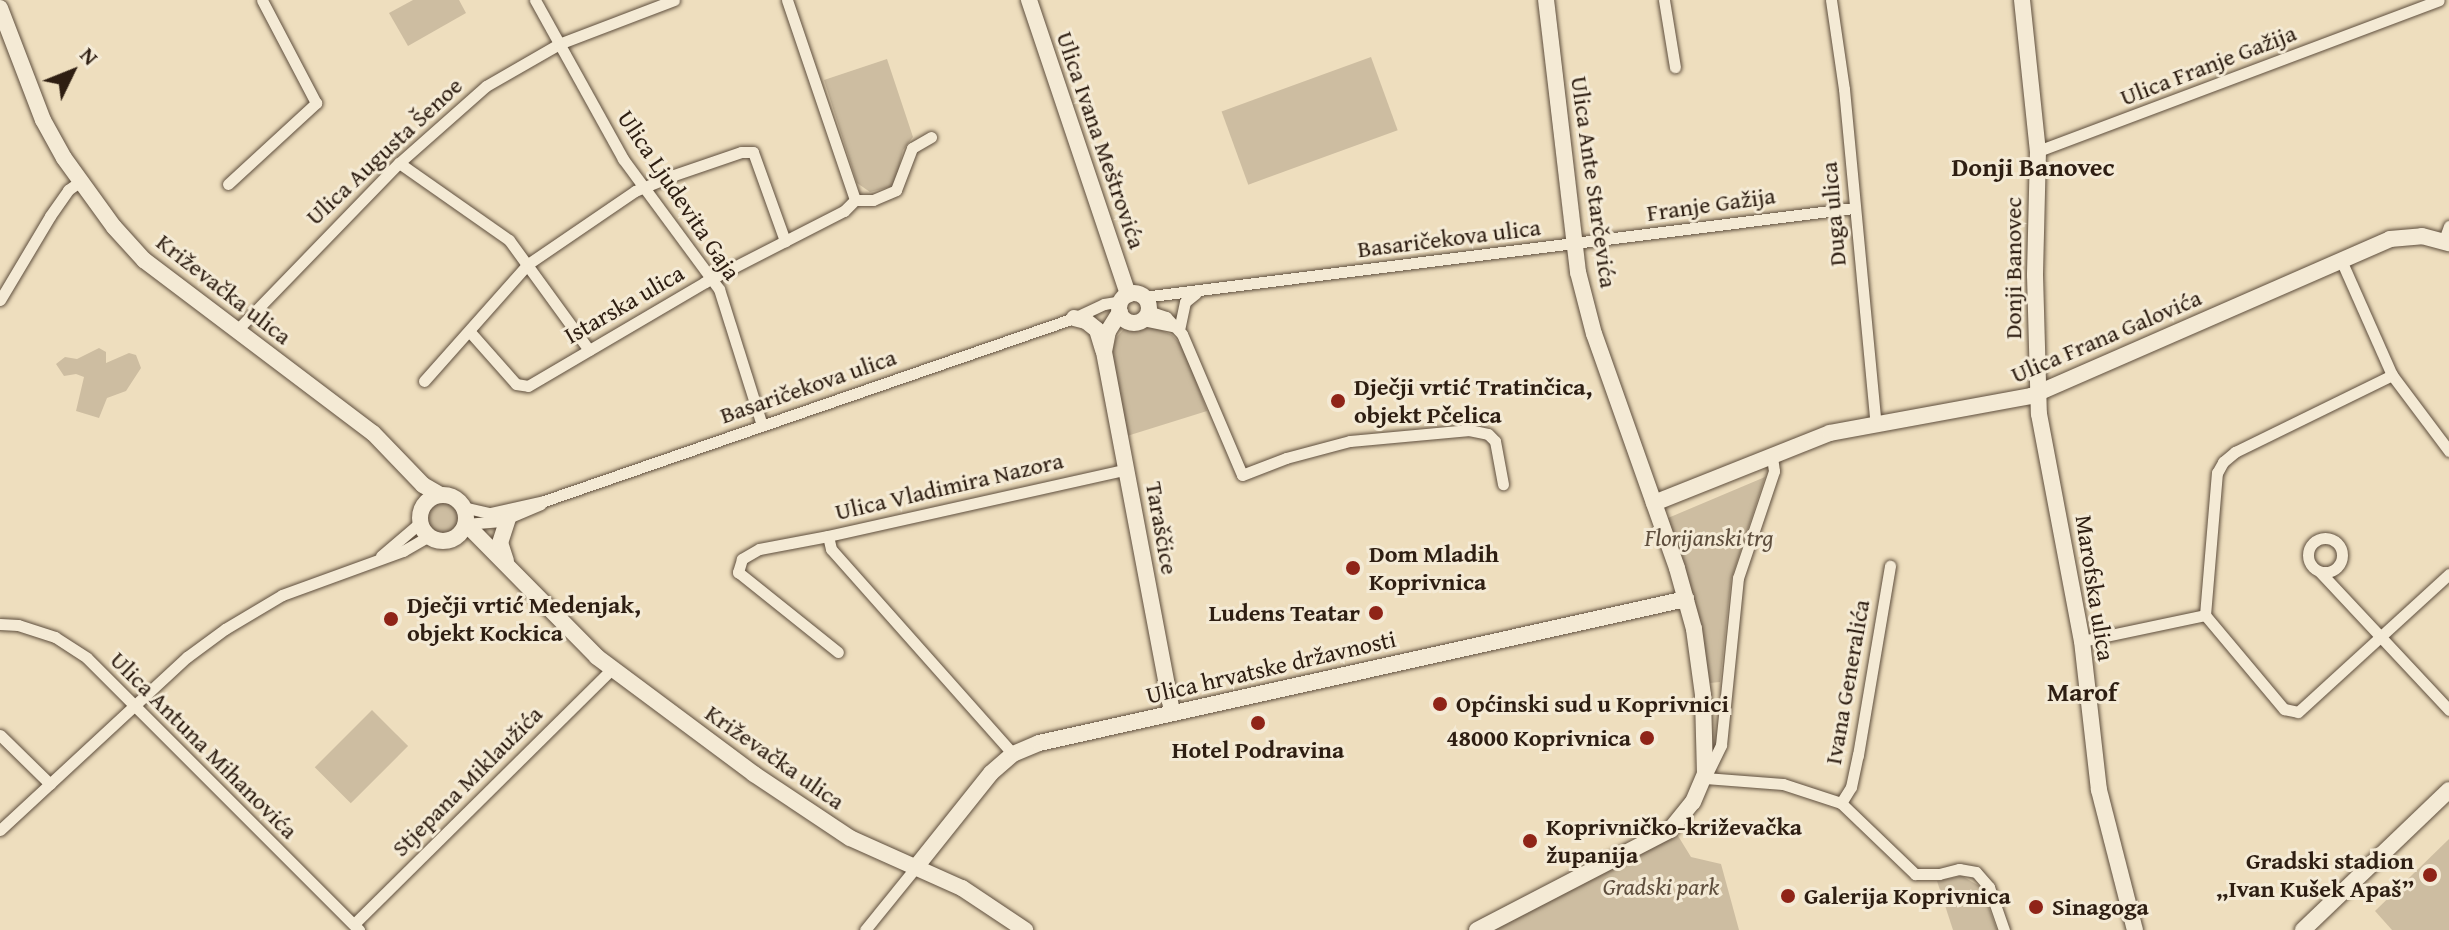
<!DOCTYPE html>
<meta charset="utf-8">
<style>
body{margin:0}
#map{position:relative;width:2449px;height:930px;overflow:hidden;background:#eedebe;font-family:"Gentium Book Plus",serif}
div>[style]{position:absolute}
.green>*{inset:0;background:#cdbda1;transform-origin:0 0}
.round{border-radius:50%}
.roads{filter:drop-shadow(0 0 2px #5e4e3d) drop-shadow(0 0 2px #5e4e3d)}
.street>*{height:11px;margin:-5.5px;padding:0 5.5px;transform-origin:5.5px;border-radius:5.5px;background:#f4ead5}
.street>.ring{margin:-5.5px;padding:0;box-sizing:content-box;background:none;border:11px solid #f4ead5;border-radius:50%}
.secondary>*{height:16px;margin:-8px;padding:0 8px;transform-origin:8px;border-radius:8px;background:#f4ead5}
.secondary>.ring{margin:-8px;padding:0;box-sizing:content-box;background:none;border:16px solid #f4ead5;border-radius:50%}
.dots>*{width:22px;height:22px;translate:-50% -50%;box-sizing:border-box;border:4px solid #f4ead5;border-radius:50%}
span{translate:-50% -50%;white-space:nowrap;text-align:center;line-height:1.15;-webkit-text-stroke:6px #f4ead5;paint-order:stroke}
.street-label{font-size:24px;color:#2e1e12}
.poi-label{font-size:24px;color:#2e1e12;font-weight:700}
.left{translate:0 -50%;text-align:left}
.right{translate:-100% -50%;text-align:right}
.park-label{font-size:24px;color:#5e4e3d;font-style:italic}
.neighbourhood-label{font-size:26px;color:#2e1e12;font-weight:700}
.north{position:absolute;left:32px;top:32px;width:80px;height:80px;-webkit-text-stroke:6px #f4ead5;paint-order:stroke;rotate:47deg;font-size:22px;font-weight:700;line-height:32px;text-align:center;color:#2e1e12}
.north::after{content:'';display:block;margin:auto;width:28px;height:36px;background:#2e1e12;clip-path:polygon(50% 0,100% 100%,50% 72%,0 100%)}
</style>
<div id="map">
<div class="green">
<div style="clip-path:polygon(413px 0,459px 0,466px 13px,408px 46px,389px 13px)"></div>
<div style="left:1371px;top:57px;width:78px;height:159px;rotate:70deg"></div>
<div style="clip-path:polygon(887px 59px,913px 137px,903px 150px,896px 180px,890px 187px,870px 192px,857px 183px,824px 80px)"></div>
<div style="clip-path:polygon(1147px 324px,1172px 335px,1184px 348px,1207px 411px,1127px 436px,1111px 355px,1116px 338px,1125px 328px,1132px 330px)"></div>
<div style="clip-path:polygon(99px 348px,106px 352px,106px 363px,129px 353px,136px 355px,141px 368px,126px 391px,107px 398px,99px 418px,76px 411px,84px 377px,76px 374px,64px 376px,56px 364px,65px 357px,77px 359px)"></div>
<div style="clip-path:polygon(1765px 477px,1731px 580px,1720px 682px,1710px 683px,1700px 626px,1668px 518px)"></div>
<div class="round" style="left:427px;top:501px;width:32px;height:32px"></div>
<div style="left:372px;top:710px;width:51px;height:81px;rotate:45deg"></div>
<div style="clip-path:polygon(1675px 831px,1691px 857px,1721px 864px,1739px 930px,1493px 930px)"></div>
<div style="clip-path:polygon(2449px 839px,2449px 930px,2392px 930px,2375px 911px)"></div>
<div style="clip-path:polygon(1962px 876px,1981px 887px,1997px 930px,1953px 930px,1937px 881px)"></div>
</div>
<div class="roads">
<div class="street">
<div style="left:535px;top:0;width:182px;rotate:61deg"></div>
<div style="left:623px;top:159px;width:162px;rotate:53.6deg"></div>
<div style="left:719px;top:289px;width:143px;rotate:72.5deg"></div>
<div style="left:787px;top:0;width:211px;rotate:71.2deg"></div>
<div style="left:855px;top:200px;width:18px"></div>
<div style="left:873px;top:200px;width:25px;rotate:-23deg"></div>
<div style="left:896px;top:190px;width:45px;rotate:-69.1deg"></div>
<div style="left:912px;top:148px;width:22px;rotate:-30deg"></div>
<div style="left:1664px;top:0;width:68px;rotate:80.7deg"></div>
<div style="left:1831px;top:0;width:90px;rotate:81.7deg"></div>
<div style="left:1844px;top:89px;width:338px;rotate:84.6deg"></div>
<div style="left:2038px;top:151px;width:428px;rotate:-20.6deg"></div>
<div style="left:399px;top:163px;width:134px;rotate:35deg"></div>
<div style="left:509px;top:240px;width:136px;rotate:54deg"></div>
<div style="left:228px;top:184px;width:120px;rotate:-42.6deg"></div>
<div style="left:316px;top:103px;width:116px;rotate:-117.7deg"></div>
<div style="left:2444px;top:240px;width:15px;rotate:-70deg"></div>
<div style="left:2341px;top:260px;width:126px;rotate:66.1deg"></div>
<div style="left:2392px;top:375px;width:95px;rotate:53.1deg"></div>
<div style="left:1143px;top:297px;width:716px;rotate:-7.14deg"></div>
<div style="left:0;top:300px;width:98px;rotate:-59.2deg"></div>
<div style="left:50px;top:216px;width:32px;rotate:-55deg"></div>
<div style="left:68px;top:190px;width:12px;rotate:-35deg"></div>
<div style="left:1148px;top:311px;width:19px;rotate:18deg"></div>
<div style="left:1166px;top:317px;width:23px;rotate:47deg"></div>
<div style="left:1182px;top:334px;width:153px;rotate:66.9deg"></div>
<div style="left:1242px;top:475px;width:47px;rotate:-21.1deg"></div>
<div style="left:1286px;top:458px;width:66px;rotate:-14.9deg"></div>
<div style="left:1350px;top:441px;width:120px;rotate:-5.3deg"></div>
<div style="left:1469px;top:430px;width:19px;rotate:12deg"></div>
<div style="left:1488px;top:434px;width:10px;rotate:45deg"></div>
<div style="left:1495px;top:441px;width:44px;rotate:79.5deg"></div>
<div style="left:1143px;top:320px;width:30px;rotate:12deg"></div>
<div style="left:237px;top:330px;width:233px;rotate:-45.9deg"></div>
<div style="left:399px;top:163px;width:116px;rotate:-41.5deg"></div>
<div style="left:486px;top:86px;width:84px;rotate:-29.9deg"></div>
<div style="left:559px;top:44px;width:123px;rotate:-20.9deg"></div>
<div style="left:1179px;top:330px;width:29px;rotate:-78deg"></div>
<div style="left:1185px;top:302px;width:14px;rotate:-39deg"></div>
<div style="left:470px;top:332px;width:69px;rotate:48.5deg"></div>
<div style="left:516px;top:384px;width:12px;rotate:9deg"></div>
<div style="left:528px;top:386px;width:205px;rotate:-30.4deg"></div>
<div style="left:705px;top:282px;width:156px;rotate:-27.1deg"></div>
<div style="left:844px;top:211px;width:16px;rotate:-45deg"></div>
<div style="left:424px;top:381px;width:157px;rotate:-48.4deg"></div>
<div style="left:528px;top:264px;width:130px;rotate:-34.3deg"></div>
<div style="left:635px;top:191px;width:42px;rotate:-22.3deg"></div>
<div style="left:674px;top:175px;width:71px;rotate:-18.9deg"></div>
<div style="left:741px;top:152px;width:12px"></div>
<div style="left:753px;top:152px;width:95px;rotate:70.2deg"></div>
<div style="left:463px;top:507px;width:28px;rotate:13deg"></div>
<div style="left:490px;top:513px;width:55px;rotate:-12.5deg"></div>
<div style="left:544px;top:501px;width:561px;rotate:-19.05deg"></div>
<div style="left:1074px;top:318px;width:33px;rotate:-25deg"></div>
<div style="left:1104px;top:304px;width:17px;rotate:-10deg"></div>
<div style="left:466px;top:524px;width:35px;rotate:-5deg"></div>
<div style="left:501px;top:521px;width:43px;rotate:-23deg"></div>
<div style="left:828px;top:536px;width:70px;rotate:169.3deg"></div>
<div style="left:759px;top:549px;width:20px;rotate:150deg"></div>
<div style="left:742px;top:559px;width:14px;rotate:107deg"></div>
<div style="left:738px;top:572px;width:128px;rotate:38.7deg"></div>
<div class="ring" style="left:2308px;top:538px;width:23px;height:23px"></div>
<div style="left:381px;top:556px;width:52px;rotate:-40.4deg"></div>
<div style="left:2320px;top:572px;width:189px;rotate:46.9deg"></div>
<div style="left:2205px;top:615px;width:143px;rotate:-85.2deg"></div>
<div style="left:2217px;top:473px;width:13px;rotate:-61deg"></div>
<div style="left:2223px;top:462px;width:16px;rotate:-40deg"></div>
<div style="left:2235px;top:452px;width:175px;rotate:-26.1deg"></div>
<div style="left:2205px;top:615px;width:123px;rotate:50deg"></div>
<div style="left:2284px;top:709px;width:14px;rotate:12deg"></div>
<div style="left:2298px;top:712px;width:205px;rotate:-42.4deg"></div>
<div style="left:0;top:624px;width:18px;rotate:3deg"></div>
<div style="left:18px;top:625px;width:39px;rotate:18deg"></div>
<div style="left:55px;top:637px;width:38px;rotate:33deg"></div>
<div style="left:87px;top:658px;width:385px;rotate:45deg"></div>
<div style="left:2082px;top:641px;width:126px;rotate:-11.9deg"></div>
<div style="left:0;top:735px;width:70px;rotate:44.4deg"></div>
<div style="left:1013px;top:754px;width:274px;rotate:-131.6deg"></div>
<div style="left:831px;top:549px;width:13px;rotate:-103deg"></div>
<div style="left:828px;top:536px;width:306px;rotate:-12.6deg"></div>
<div style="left:1705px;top:778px;width:78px;rotate:4.4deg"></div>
<div style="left:1783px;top:784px;width:61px;rotate:18.1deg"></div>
<div style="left:1841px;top:803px;width:103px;rotate:43.8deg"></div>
<div style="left:1915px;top:874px;width:24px"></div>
<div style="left:1939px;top:874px;width:21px;rotate:-14deg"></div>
<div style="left:1959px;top:869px;width:17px;rotate:10deg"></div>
<div style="left:1976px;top:872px;width:20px;rotate:49deg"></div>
<div style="left:1989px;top:887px;width:46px;rotate:70.8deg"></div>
<div style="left:1705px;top:778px;width:37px;rotate:-64deg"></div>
<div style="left:1721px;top:745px;width:168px;rotate:-84.2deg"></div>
<div style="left:1738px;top:578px;width:113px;rotate:-71.4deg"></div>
<div style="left:1774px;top:471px;width:14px;rotate:-98deg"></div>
<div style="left:1841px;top:803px;width:19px;rotate:-58deg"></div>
<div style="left:1851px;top:787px;width:33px;rotate:-78deg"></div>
<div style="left:1858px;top:755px;width:192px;rotate:-80.4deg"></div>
<div style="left:0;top:830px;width:255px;rotate:-42.8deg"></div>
<div style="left:187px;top:657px;width:47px;rotate:-36.4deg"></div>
<div style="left:225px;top:629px;width:66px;rotate:-30.8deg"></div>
<div style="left:282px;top:595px;width:129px;rotate:-20deg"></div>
<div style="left:403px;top:551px;width:30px;rotate:-30deg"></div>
<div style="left:354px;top:924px;width:363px;rotate:-44.7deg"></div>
<div style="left:865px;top:930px;width:81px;rotate:-51deg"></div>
</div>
<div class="secondary">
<div style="left:1029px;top:0;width:311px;rotate:71.4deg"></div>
<div style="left:2022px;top:0;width:152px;rotate:84deg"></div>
<div style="left:2038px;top:151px;width:124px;rotate:91.4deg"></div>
<div style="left:2035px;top:275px;width:139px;rotate:88.4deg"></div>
<div style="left:2039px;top:414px;width:231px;rotate:79.3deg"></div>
<div style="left:2082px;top:641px;width:150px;rotate:83.5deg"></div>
<div style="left:2099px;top:790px;width:145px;rotate:75.6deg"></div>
<div style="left:0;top:8px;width:120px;rotate:69deg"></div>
<div style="left:43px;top:120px;width:43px;rotate:61.1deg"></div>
<div style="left:64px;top:158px;width:85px;rotate:54.1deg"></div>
<div style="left:114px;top:227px;width:45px;rotate:47.7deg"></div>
<div style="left:144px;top:260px;width:287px;rotate:37.1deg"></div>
<div style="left:373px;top:433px;width:72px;rotate:46.1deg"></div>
<div style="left:423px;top:485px;width:20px;rotate:30deg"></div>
<div class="ring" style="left:1119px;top:293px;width:14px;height:14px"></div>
<div style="left:1120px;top:312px;width:22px;rotate:122deg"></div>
<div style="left:1108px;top:331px;width:21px;rotate:101deg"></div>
<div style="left:1104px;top:352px;width:367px;rotate:79.3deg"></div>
<div style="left:1074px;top:318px;width:12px;rotate:14deg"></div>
<div style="left:1086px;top:321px;width:14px;rotate:39deg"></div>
<div style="left:1097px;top:330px;width:21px;rotate:73deg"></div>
<div class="ring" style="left:420px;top:495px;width:30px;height:30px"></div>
<div style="left:1654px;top:503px;width:189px;rotate:-21.7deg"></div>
<div style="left:1830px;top:433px;width:204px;rotate:-10.4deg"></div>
<div style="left:2031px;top:396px;width:392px;rotate:-23.6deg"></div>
<div style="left:2390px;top:239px;width:32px;rotate:-5deg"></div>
<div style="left:2422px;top:236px;width:28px;rotate:15deg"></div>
<div style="left:466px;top:524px;width:187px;rotate:45.4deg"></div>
<div style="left:597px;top:657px;width:196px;rotate:36.7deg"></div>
<div style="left:754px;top:774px;width:115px;rotate:33.7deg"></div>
<div style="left:850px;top:838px;width:123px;rotate:24.1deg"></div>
<div style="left:962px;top:888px;width:76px;rotate:33.7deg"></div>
<div style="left:506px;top:561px;width:19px;rotate:-108deg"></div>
<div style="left:500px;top:543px;width:25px;rotate:-72deg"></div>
<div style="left:916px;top:867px;width:120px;rotate:-51.4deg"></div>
<div style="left:991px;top:773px;width:29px;rotate:-41deg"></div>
<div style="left:1013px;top:754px;width:28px;rotate:-23deg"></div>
<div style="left:1039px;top:743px;width:663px;rotate:-12.55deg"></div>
<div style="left:1477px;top:930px;width:217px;rotate:-27.4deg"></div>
<div style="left:1670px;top:830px;width:36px;rotate:-51deg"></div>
<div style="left:1693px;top:802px;width:30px;rotate:-67deg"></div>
<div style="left:1705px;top:774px;width:79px;rotate:-91.5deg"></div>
<div style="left:1703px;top:695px;width:67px;rotate:-97.8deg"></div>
<div style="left:1694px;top:629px;width:63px;rotate:-105.6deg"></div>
<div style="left:1677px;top:568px;width:248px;rotate:-109.5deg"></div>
<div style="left:1594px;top:334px;width:64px;rotate:-104.5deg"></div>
<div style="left:1578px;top:272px;width:274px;rotate:-96.7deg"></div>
<div style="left:2303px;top:930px;width:202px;rotate:-43.8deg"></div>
</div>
</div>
<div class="dots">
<div style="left:1338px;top:401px;background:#8f2418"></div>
<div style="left:1353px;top:568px;background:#8f2418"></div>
<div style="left:1376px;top:613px;background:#8f2418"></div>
<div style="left:391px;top:619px;background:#8f2418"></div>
<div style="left:1440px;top:704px;background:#8f2418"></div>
<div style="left:1258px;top:723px;background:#8f2418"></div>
<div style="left:1647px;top:738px;background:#8f2418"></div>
<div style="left:1530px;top:841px;background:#8f2418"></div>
<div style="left:2430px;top:875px;background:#8f2418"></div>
<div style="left:1788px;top:896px;background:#8f2418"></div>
<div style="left:2036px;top:907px;background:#8f2418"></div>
</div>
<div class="street-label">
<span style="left:2208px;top:65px;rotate:-21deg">Ulica Franje Gažija</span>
<span style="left:1101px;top:140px;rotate:71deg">Ulica Ivana Meštrovića</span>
<span style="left:384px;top:151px;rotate:-43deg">Ulica Augusta Šenoe</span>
<span style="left:1594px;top:182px;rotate:82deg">Ulica Ante Starčevića</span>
<span style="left:679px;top:195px;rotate:56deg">Ulica Ljudevita Gaja</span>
<span style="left:1711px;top:204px;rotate:-8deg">Franje Gažija</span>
<span style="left:1833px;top:214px;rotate:-95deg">Duga ulica</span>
<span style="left:1449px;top:238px;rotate:-7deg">Basaričekova ulica</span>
<span style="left:2013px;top:268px;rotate:-90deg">Donji Banovec</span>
<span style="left:224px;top:289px;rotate:38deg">Križevačka ulica</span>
<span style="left:624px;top:304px;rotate:-30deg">Istarska ulica</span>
<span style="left:2106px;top:336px;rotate:-23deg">Ulica Frana Galovića</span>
<span style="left:808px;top:386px;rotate:-19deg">Basaričekova ulica</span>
<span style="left:949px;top:486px;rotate:-13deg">Ulica Vladimira Nazora</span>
<span style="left:1162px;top:528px;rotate:80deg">Taraščice</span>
<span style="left:2095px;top:588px;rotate:81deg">Marofska ulica</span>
<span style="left:1271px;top:667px;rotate:-13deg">Ulica hrvatske državnosti</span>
<span style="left:1847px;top:682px;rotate:-80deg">Ivana Generalića</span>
<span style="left:204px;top:745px;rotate:45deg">Ulica Antuna Mihanovića</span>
<span style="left:775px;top:757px;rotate:35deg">Križevačka ulica</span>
<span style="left:467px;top:781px;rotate:-45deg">Stjepana Miklaužića</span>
</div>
<div class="poi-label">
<span class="left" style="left:1354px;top:401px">Dječji vrtić Tratinčica,<br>objekt Pčelica</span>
<span class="left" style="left:1369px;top:568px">Dom Mladih<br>Koprivnica</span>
<span class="left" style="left:407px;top:619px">Dječji vrtić Medenjak,<br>objekt Kockica</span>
<span class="right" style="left:1360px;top:613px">Ludens Teatar</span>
<span class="left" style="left:1456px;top:704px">Općinski sud u Koprivnici</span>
<span class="right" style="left:1631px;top:738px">48000 Koprivnica</span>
<span style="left:1258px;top:750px">Hotel Podravina</span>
<span class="left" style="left:1546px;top:841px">Koprivničko-križevačka<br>županija</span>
<span class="right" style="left:2414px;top:875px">Gradski stadion<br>„Ivan Kušek Apaš”</span>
<span class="left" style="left:1804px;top:896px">Galerija Koprivnica</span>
<span class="left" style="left:2052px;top:907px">Sinagoga</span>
</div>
<div class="park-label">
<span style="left:1709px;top:538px">Florijanski trg</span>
<span style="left:1661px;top:887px">Gradski park</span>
</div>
<div class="neighbourhood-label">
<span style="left:2033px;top:167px">Donji Banovec</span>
<span style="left:2082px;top:692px">Marof</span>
</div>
<div class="north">N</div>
</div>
